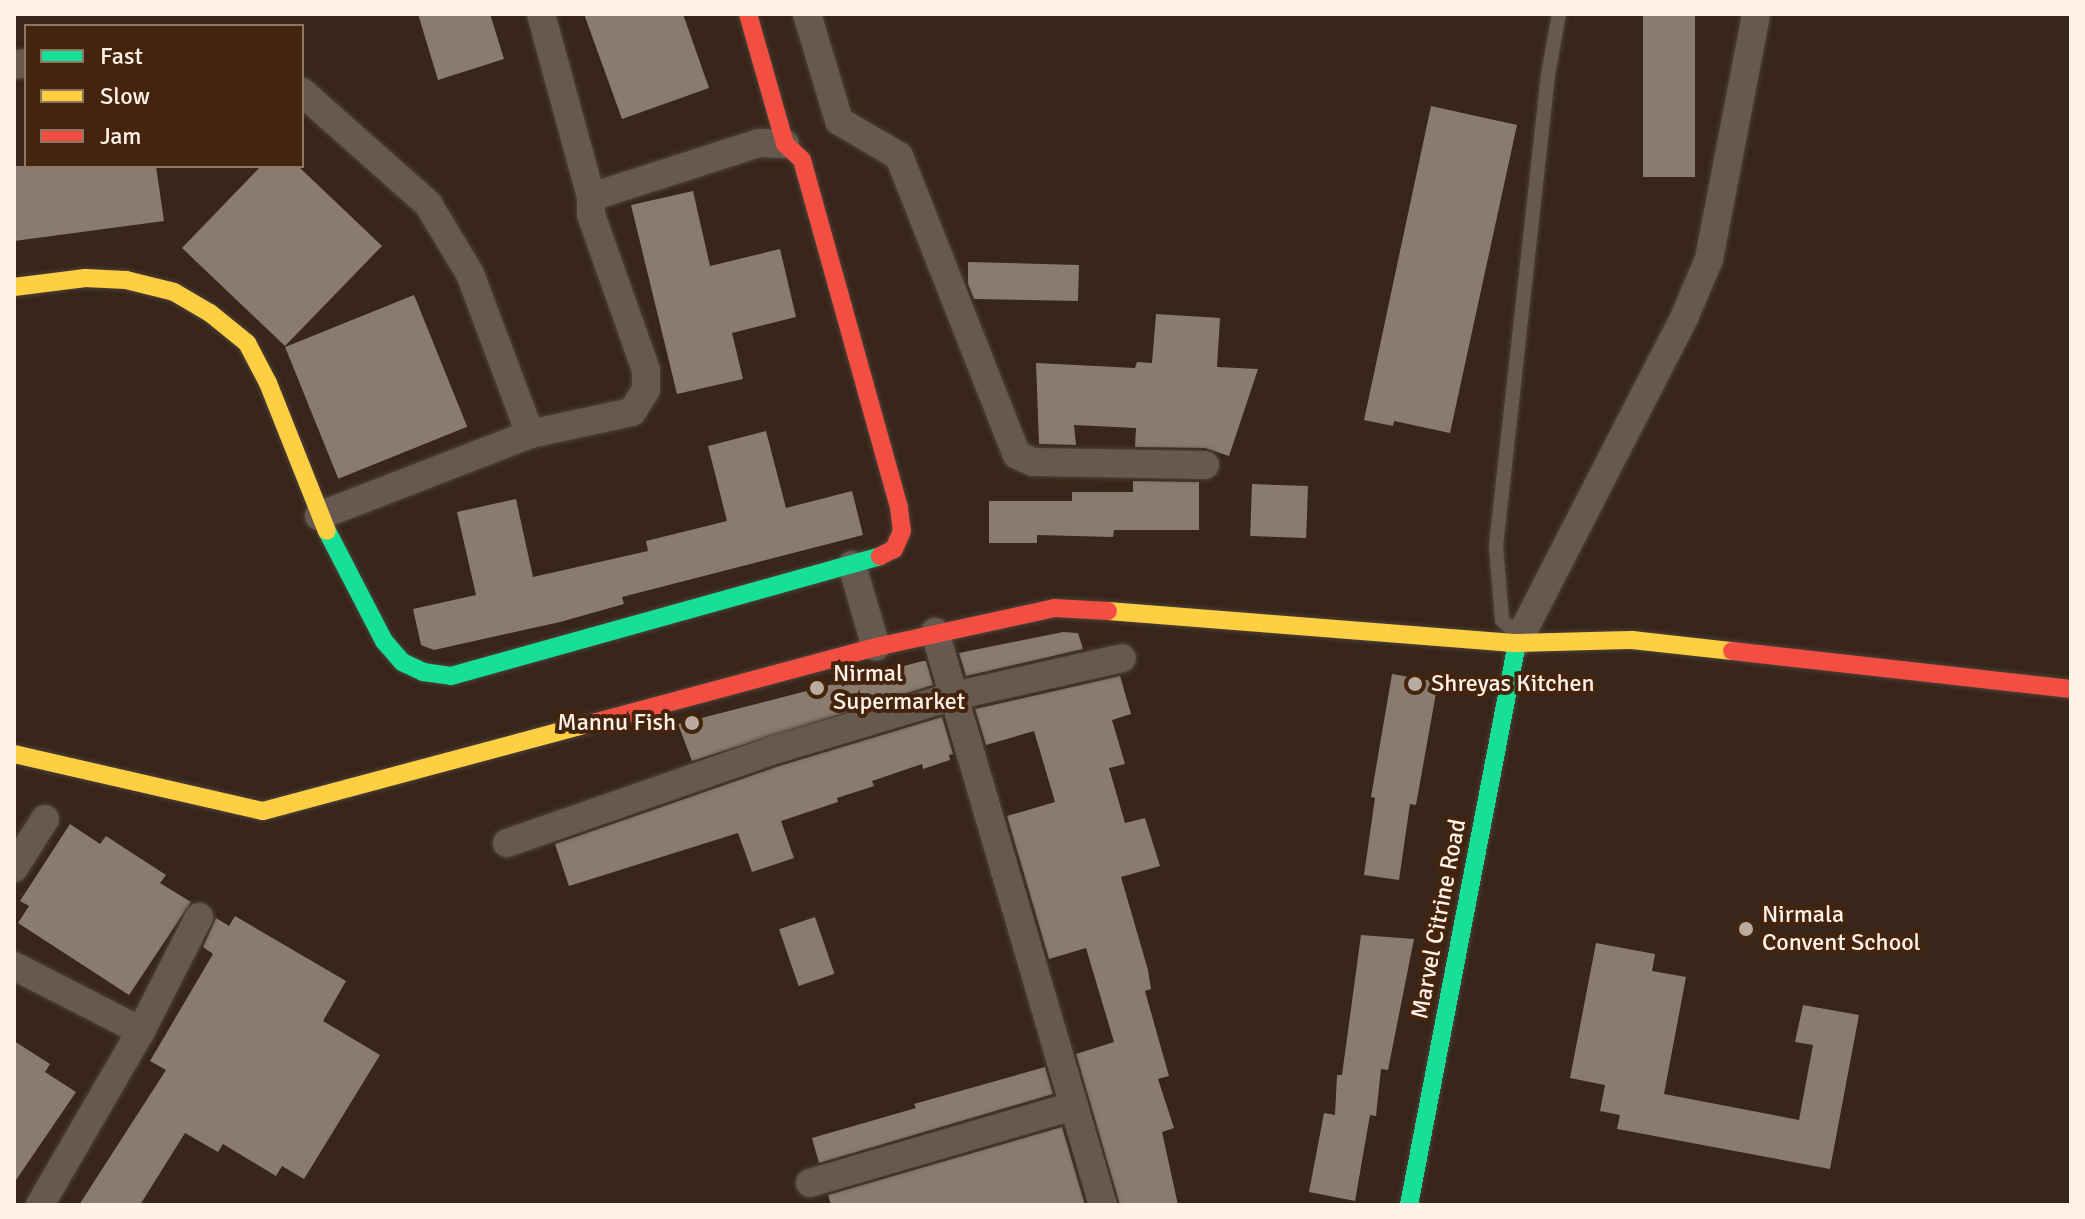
<!DOCTYPE html>
<style>
body{margin:0}
#map{position:relative;width:2085px;height:1219px;overflow:hidden;background:#372619;font-family:Signika,sans-serif}
div>[style]{position:absolute}
.building>*{inset:0;background:#897c6f;transform-origin:0 0}
.roads{filter:drop-shadow(0 0 2px #4d4139) drop-shadow(0 0 2px #4d4139)}
.lane>*{height:14px;margin:-7px;padding:0 7px;transform-origin:7px;border-radius:7px;background:#66594f}
.street>*{height:28px;margin:-14px;padding:0 14px;transform-origin:14px;border-radius:14px;background:#66594f}
.fast>*{height:18px;margin:-9px;padding:0 9px;transform-origin:9px;border-radius:9px;background:#16e098}
.slow>*{height:18px;margin:-9px;padding:0 9px;transform-origin:9px;border-radius:9px;background:#ffcf43}
.jam>*{height:18px;margin:-9px;padding:0 9px;transform-origin:9px;border-radius:9px;background:#f24e42}
.dots>*{width:22px;height:22px;translate:-50% -50%;box-sizing:border-box;border:4px solid #44240c;border-radius:50%}
span{translate:-50% -50%;white-space:nowrap;text-align:center;line-height:1.15;-webkit-text-stroke:8px #44240c;paint-order:stroke}
.poi-label{font-size:24px;color:#fff2e9}
.left{translate:0 -50%;text-align:left}
.right{translate:-100% -50%;text-align:right}
.street-label{font-size:24px;color:#fff2e9}
.frame{position:absolute;inset:0;border:16px solid #fff2e9;pointer-events:none}
.legend{position:absolute;left:24px;top:24px;width:280px;height:144px;box-sizing:border-box;background:#44240c;border:2px solid #8f7664;margin:0;padding:10px 14px;list-style:none;font-size:24px;color:#fff2e9}
.legend li{display:flex;align-items:center;gap:16px;height:40px}
.legend b{width:40px;border:2px solid #8f7664}
</style>
<div id="map">
<div class="building">
<div style="clip-path:polygon(418px 14px,490px 14px,504px 59px,438px 80px)"></div>
<div style="clip-path:polygon(584px 14px,683px 14px,709px 88px,622px 119px)"></div>
<div style="left:1643px;top:14px;width:52px;height:163px"></div>
<div style="clip-path:polygon(1431px 106px,1517px 125px,1450px 433px,1394px 421px,1393px 426px,1364px 420px)"></div>
<div style="clip-path:polygon(14px 166px,156px 166px,164px 221px,14px 241px)"></div>
<div style="clip-path:polygon(261px 166px,298px 166px,382px 246px,285px 346px,182px 248px)"></div>
<div style="clip-path:polygon(693px 191px,710px 266px,780px 249px,796px 317px,732px 333px,743px 379px,677px 394px,631px 205px)"></div>
<div style="clip-path:polygon(968px 262px,1079px 265px,1078px 301px,974px 299px,968px 284px)"></div>
<div style="left:414px;top:295px;width:142px;height:139px;rotate:68deg"></div>
<div style="clip-path:polygon(1156px 314px,1220px 318px,1217px 367px,1258px 369px,1229px 456px,1205px 448px,1135px 447px,1136px 428px,1074px 425px,1076px 445px,1039px 444px,1036px 363px,1135px 368px,1137px 362px,1152px 363px)"></div>
<div style="clip-path:polygon(766px 431px,786px 508px,852px 491px,863px 535px,622px 597px,624px 604px,560px 622px,434px 650px,421px 645px,413px 609px,476px 595px,457px 512px,516px 499px,533px 577px,648px 551px,646px 541px,727px 521px,708px 446px)"></div>
<div style="clip-path:polygon(1133px 481px,1199px 482px,1199px 530px,1114px 530px,1113px 537px,1037px 535px,1037px 543px,989px 543px,989px 501px,1072px 501px,1072px 492px,1133px 492px)"></div>
<div style="left:1252px;top:484px;width:56px;height:52px;rotate:2deg"></div>
<div style="clip-path:polygon(1063px 632px,1078px 633px,1083px 649px,966px 676px,959px 653px)"></div>
<div style="clip-path:polygon(923px 661px,926px 661px,933px 685px,692px 761px,678px 724px)"></div>
<div style="clip-path:polygon(1392px 674px,1438px 682px,1416px 805px,1410px 804px,1399px 880px,1364px 875px,1375px 798px,1371px 797px)"></div>
<div style="clip-path:polygon(1120px 676px,1131px 714px,1112px 720px,1125px 764px,1109px 768px,1125px 823px,1145px 818px,1160px 866px,1121px 877px,1148px 970px,1151px 989px,1145px 991px,1169px 1076px,1158px 1079px,1174px 1128px,1162px 1132px,1178px 1205px,1120px 1205px,1076px 1054px,1114px 1042px,1086px 948px,1049px 959px,1007px 816px,1055px 802px,1034px 731px,986px 745px,975px 709px)"></div>
<div style="clip-path:polygon(942px 717px,953px 754px,949px 755px,950px 760px,923px 769px,922px 764px,872px 781px,874px 786px,837px 798px,838px 802px,781px 821px,794px 858px,752px 872px,738px 833px,569px 886px,555px 844px,779px 766px)"></div>
<div style="clip-path:polygon(70px 824px,100px 844px,106px 836px,166px 875px,160px 883px,191px 902px,129px 995px,18px 923px,29px 906px,20px 901px)"></div>
<div style="clip-path:polygon(235px 916px,346px 981px,323px 1021px,380px 1055px,304px 1179px,282px 1166px,276px 1176px,223px 1144px,218px 1152px,185px 1133px,140px 1205px,79px 1205px,166px 1070px,150px 1061px,213px 954px,203px 947px,216px 918px,229px 926px)"></div>
<div style="left:815px;top:917px;width:60px;height:38px;rotate:71deg"></div>
<div style="clip-path:polygon(1361px 935px,1414px 939px,1388px 1070px,1381px 1069px,1376px 1116px,1370px 1115px,1355px 1201px,1309px 1192px,1324px 1113px,1335px 1115px,1337px 1075px,1342px 1075px)"></div>
<div style="clip-path:polygon(1596px 943px,1655px 954px,1652px 971px,1686px 977px,1664px 1094px,1799px 1120px,1813px 1045px,1795px 1042px,1803px 1005px,1859px 1015px,1830px 1169px,1617px 1129px,1620px 1115px,1600px 1111px,1605px 1085px,1570px 1078px)"></div>
<div style="clip-path:polygon(14px 1041px,50px 1064px,45px 1072px,76px 1092px,14px 1183px)"></div>
<div style="clip-path:polygon(1045px 1067px,1053px 1094px,819px 1163px,812px 1138px,916px 1108px,914px 1104px)"></div>
<div style="clip-path:polygon(1062px 1127px,1085px 1205px,831px 1205px,828px 1195px)"></div>
</div>
<div class="roads">
<div class="lane">
<div style="left:1518px;top:635px;width:22px;rotate:-137deg"></div>
<div style="left:1502px;top:620px;width:74px;rotate:-94.6deg"></div>
<div style="left:1496px;top:546px;width:474px;rotate:-83.7deg"></div>
<div style="left:1548px;top:75px;width:62px;rotate:-79.8deg"></div>
</div>
<div class="street">
<div style="left:541px;top:14px;width:190px;rotate:74.7deg"></div>
<div style="left:807px;top:14px;width:112px;rotate:73.3deg"></div>
<div style="left:839px;top:121px;width:69px;rotate:30.3deg"></div>
<div style="left:899px;top:156px;width:321px;rotate:68.5deg"></div>
<div style="left:1017px;top:455px;width:17px;rotate:24deg"></div>
<div style="left:1033px;top:462px;width:172px;rotate:1deg"></div>
<div style="left:14px;top:65px;width:12px;rotate:-9deg"></div>
<div style="left:302px;top:92px;width:169px;rotate:41.6deg"></div>
<div style="left:428px;top:204px;width:82px;rotate:59deg"></div>
<div style="left:470px;top:274px;width:171px;rotate:69.4deg"></div>
<div style="left:530px;top:434px;width:104px;rotate:-12.2deg"></div>
<div style="left:632px;top:412px;width:26px;rotate:-58deg"></div>
<div style="left:646px;top:390px;width:20px;rotate:-90deg"></div>
<div style="left:646px;top:370px;width:164px;rotate:-109.5deg"></div>
<div style="left:591px;top:215px;width:18px;rotate:-90deg"></div>
<div style="left:591px;top:197px;width:176px;rotate:-17.8deg"></div>
<div style="left:759px;top:143px;width:26px;rotate:2deg"></div>
<div style="left:319px;top:516px;width:226px;rotate:-21.2deg"></div>
<div style="left:852px;top:565px;width:85px;rotate:73.7deg"></div>
<div style="left:935px;top:632px;width:597px;rotate:73.66deg"></div>
<div style="left:1517px;top:643px;width:365px;rotate:-62.8deg"></div>
<div style="left:1684px;top:318px;width:64px;rotate:-67deg"></div>
<div style="left:1709px;top:259px;width:249px;rotate:-79.1deg"></div>
<div style="left:507px;top:843px;width:283px;rotate:-19.2deg"></div>
<div style="left:774px;top:750px;width:188px;rotate:-16.7deg"></div>
<div style="left:954px;top:696px;width:172px;rotate:-12.7deg"></div>
<div style="left:14px;top:868px;width:58px;rotate:-57.7deg"></div>
<div style="left:14px;top:966px;width:143px;rotate:27.1deg"></div>
<div style="left:810px;top:1183px;width:275px;rotate:-16.3deg"></div>
<div style="left:40px;top:1205px;width:201px;rotate:-59.9deg"></div>
<div style="left:141px;top:1031px;width:128px;rotate:-63deg"></div>
</div>
<div class="fast">
<div style="left:327px;top:531px;width:124px;rotate:62.6deg"></div>
<div style="left:384px;top:641px;width:28px;rotate:49deg"></div>
<div style="left:402px;top:662px;width:23px;rotate:25deg"></div>
<div style="left:423px;top:672px;width:28px;rotate:8deg"></div>
<div style="left:451px;top:676px;width:445px;rotate:-15.6deg"></div>
<div style="left:1409px;top:1205px;width:572px;rotate:-79.12deg"></div>
</div>
<div class="slow">
<div style="left:14px;top:287px;width:72px;rotate:-7.2deg"></div>
<div style="left:85px;top:278px;width:41px;rotate:2.8deg"></div>
<div style="left:126px;top:280px;width:49px;rotate:14deg"></div>
<div style="left:174px;top:292px;width:42px;rotate:30.3deg"></div>
<div style="left:210px;top:313px;width:48px;rotate:39deg"></div>
<div style="left:247px;top:343px;width:45px;rotate:62.3deg"></div>
<div style="left:268px;top:383px;width:159px;rotate:68.3deg"></div>
<div style="left:1108px;top:611px;width:410px;rotate:4.5deg"></div>
<div style="left:1517px;top:643px;width:115px;rotate:-1.5deg"></div>
<div style="left:1632px;top:640px;width:101px;rotate:6.3deg"></div>
<div style="left:14px;top:754px;width:255px;rotate:12.9deg"></div>
<div style="left:263px;top:811px;width:333px;rotate:-15deg"></div>
</div>
<div class="jam">
<div style="left:748px;top:14px;width:135px;rotate:74.1deg"></div>
<div style="left:785px;top:144px;width:23px;rotate:43deg"></div>
<div style="left:802px;top:160px;width:361px;rotate:74.4deg"></div>
<div style="left:899px;top:508px;width:23px;rotate:83deg"></div>
<div style="left:902px;top:531px;width:20px;rotate:114deg"></div>
<div style="left:894px;top:549px;width:16px;rotate:153deg"></div>
<div style="left:1732px;top:651px;width:341px;rotate:6.4deg"></div>
<div style="left:585px;top:725px;width:301px;rotate:-15deg"></div>
<div style="left:876px;top:647px;width:183px;rotate:-12.3deg"></div>
<div style="left:1055px;top:608px;width:53px;rotate:3.2deg"></div>
</div>
</div>
<div class="dots">
<div style="left:1415px;top:684px;background:#b9aba0"></div>
<div style="left:817px;top:688px;background:#b9aba0"></div>
<div style="left:692px;top:723px;background:#b9aba0"></div>
<div style="left:1746px;top:929px;background:#b9aba0"></div>
</div>
<div class="poi-label">
<span class="left" style="left:833px;top:688px">Nirmal<br>Supermarket</span>
<span class="left" style="left:1431px;top:684px">Shreyas Kitchen</span>
<span class="right" style="left:676px;top:723px">Mannu Fish</span>
<span class="left" style="left:1762px;top:929px">Nirmala<br>Convent School</span>
</div>
<div class="street-label">
<span style="left:1439px;top:919px;rotate:-79deg">Marvel Citrine Road</span>
</div>
<div class="frame"></div>
<ul class="legend">
<li><b style="height:10px;background:#16e098"></b>Fast</li>
<li><b style="height:10px;background:#ffcf43"></b>Slow</li>
<li><b style="height:10px;background:#f24e42"></b>Jam</li>
</ul>
</div>
